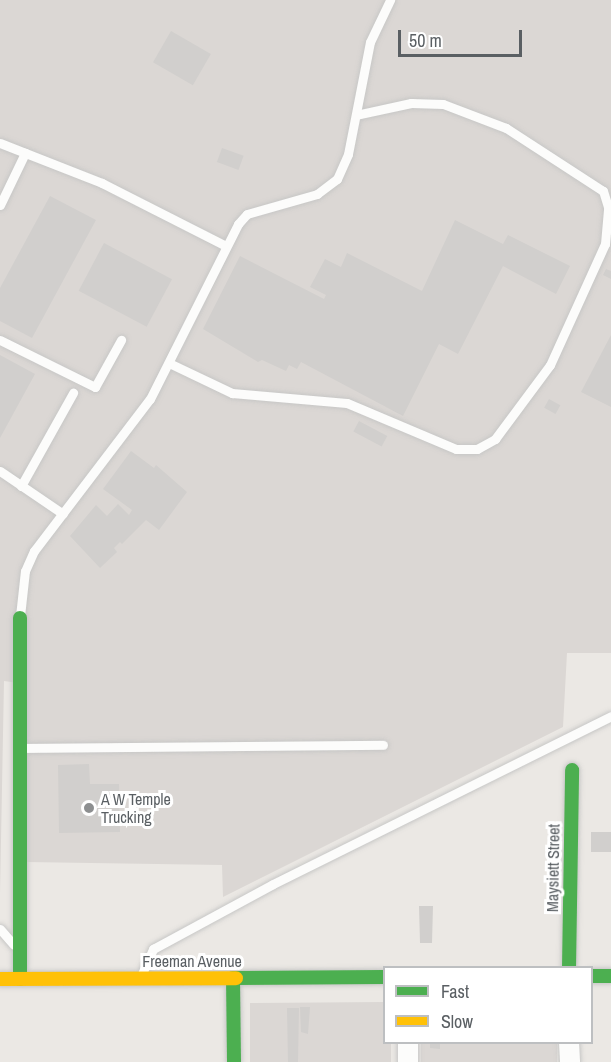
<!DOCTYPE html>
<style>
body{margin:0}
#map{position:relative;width:611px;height:1062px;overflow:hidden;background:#ebe8e4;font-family:"Archivo Narrow",sans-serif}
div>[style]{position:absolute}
.industrial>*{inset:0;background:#dbd7d4;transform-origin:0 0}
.building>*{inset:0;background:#d1cfcd;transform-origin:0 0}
.roads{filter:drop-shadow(0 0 2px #c7c7c6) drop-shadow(0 0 2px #c7c7c6)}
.lane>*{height:9px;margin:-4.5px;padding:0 4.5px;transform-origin:4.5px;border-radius:4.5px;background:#fcfcfb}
.street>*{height:20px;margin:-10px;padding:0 10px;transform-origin:10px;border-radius:10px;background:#fcfcfb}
.fast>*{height:14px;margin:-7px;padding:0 7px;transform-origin:7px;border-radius:7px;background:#4caf50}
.slow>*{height:14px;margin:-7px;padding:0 7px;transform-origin:7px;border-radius:7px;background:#ffc107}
.dots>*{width:16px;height:16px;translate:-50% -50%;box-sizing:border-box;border:3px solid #fff;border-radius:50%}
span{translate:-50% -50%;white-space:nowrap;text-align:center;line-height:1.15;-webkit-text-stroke:6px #fff;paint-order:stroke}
.poi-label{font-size:16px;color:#5a5f63}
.left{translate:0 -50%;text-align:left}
.street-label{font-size:16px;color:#5a5f63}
.legend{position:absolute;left:383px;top:966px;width:210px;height:78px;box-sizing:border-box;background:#fff;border:2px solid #bdbfc1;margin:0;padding:8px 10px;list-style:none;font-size:18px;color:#5a5f63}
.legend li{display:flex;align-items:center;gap:12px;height:30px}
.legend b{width:30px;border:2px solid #bdbfc1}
.scale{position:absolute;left:398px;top:30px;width:124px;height:27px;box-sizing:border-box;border:3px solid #5a5f63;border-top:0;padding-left:8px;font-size:18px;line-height:21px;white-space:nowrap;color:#5a5f63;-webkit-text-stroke:4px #fff;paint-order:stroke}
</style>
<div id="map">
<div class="industrial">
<div style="clip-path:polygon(0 0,611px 0,611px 653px,567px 653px,563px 727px,223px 897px,222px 865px,26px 862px,26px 684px,4px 681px,0 894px)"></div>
<div style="clip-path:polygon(384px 1002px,384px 1042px,391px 1043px,391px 1062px,250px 1062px,250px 1003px)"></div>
<div style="left:421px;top:1043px;width:136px;height:19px"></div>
</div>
<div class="building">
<div style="left:171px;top:31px;width:46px;height:36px;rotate:30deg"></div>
<div style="left:222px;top:148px;width:23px;height:15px;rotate:20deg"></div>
<div style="clip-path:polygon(50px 196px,96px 220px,32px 338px,0 321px,0 288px)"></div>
<div style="clip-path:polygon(455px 220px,503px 244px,508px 235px,570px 266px,556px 294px,503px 266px,458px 354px,439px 344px,403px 416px,301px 362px,297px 369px,289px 365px,286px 371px,262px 360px,258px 362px,203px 329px,240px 256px,324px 299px,326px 295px,310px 287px,325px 259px,341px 267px,347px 253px,422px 291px)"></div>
<div style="left:104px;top:243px;width:77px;height:54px;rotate:28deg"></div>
<div style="clip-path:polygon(606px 269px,611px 271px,611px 279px,603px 275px)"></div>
<div style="clip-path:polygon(611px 335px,611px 407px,581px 392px)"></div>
<div style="clip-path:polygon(0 355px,35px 374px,0 438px)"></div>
<div style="left:549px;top:399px;width:13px;height:10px;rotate:29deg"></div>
<div style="left:359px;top:421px;width:32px;height:12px;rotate:28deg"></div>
<div style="clip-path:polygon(131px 451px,154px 468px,156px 465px,187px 492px,159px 530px,146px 520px,122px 544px,120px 542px,114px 548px,117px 552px,100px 568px,70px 536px,96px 505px,107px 516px,118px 504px,129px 515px,132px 510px,103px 489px)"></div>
<div style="clip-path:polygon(89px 764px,90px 784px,119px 784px,120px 832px,59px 833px,58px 765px)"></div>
<div style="left:591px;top:832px;width:20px;height:20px"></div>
<div style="clip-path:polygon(419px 906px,433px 906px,432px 943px,420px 943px)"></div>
<div style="clip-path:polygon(300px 1007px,310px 1007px,308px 1034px,301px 1032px)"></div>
<div style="clip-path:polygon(287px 1008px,299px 1008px,298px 1062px,288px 1062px)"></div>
<div style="clip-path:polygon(430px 1042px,440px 1042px,440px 1049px,430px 1048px)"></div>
</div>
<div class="roads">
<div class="lane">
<div style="left:0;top:143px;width:110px;rotate:21.4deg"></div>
<div style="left:102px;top:183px;width:139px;rotate:26.9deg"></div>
<div style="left:0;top:205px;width:58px;rotate:-64.3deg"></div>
<div style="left:0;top:340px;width:106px;rotate:26.3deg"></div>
<div style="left:95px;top:387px;width:54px;rotate:-61deg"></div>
<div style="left:169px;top:363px;width:70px;rotate:25.5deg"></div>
<div style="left:232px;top:393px;width:115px;rotate:5deg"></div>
<div style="left:347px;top:403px;width:118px;rotate:22.9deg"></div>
<div style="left:456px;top:449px;width:21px"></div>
<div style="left:477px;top:449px;width:21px;rotate:-29deg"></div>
<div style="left:495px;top:439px;width:92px;rotate:-53.4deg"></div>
<div style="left:550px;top:365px;width:133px;rotate:-65.6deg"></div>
<div style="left:605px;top:244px;width:37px;rotate:-85deg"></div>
<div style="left:608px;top:207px;width:17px;rotate:-107deg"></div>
<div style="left:603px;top:191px;width:116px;rotate:-147deg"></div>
<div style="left:506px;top:128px;width:67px;rotate:-159.1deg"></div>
<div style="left:443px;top:104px;width:32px;rotate:-178deg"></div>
<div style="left:411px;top:103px;width:56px;rotate:167.7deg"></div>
<div style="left:0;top:471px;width:76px;rotate:34.3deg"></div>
<div style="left:21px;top:486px;width:107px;rotate:-60.8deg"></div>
<div style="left:20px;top:616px;width:45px;rotate:-83.7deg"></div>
<div style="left:25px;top:571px;width:22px;rotate:-66deg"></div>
<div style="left:34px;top:551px;width:191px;rotate:-52.7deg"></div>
<div style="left:150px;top:399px;width:196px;rotate:-63.3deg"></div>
<div style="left:238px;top:224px;width:13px;rotate:-48deg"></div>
<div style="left:247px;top:214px;width:73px;rotate:-15.9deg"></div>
<div style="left:317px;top:194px;width:25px;rotate:-37deg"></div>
<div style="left:337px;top:179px;width:27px;rotate:-66deg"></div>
<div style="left:348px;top:154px;width:114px;rotate:-78.9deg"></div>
<div style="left:370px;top:42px;width:47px;rotate:-64.5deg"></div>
<div style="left:22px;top:748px;width:361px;rotate:-0.5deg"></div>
<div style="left:0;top:929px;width:21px;rotate:49deg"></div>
<div style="left:141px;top:976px;width:30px;rotate:-66deg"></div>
<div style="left:153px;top:949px;width:136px;rotate:-28.4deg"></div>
<div style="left:273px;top:884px;width:377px;rotate:-26.4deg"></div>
</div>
<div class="street">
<div style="left:408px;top:1042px;width:20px;rotate:90deg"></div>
<div style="left:569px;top:1042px;width:20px;rotate:87deg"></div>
</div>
<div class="fast">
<div style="left:20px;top:618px;width:361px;rotate:90deg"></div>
<div style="left:569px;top:968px;width:198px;rotate:-89.1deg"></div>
<div style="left:592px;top:976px;width:19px"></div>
<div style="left:233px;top:978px;width:84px;rotate:89.3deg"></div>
<div style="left:236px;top:978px;width:148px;rotate:-0.4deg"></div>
</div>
<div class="slow">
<div style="left:0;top:979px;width:236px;rotate:-0.2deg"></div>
</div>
</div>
<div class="dots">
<div style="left:89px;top:808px;background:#8d8f90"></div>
</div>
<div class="poi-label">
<span class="left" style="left:101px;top:808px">A W Temple<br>Trucking</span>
</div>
<div class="street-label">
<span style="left:553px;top:868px;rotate:-89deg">Maysiett Street</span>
<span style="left:192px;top:961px">Freeman Avenue</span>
</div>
<ul class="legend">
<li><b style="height:8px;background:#4caf50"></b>Fast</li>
<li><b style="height:8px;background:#ffc107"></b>Slow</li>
</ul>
<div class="scale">50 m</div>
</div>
